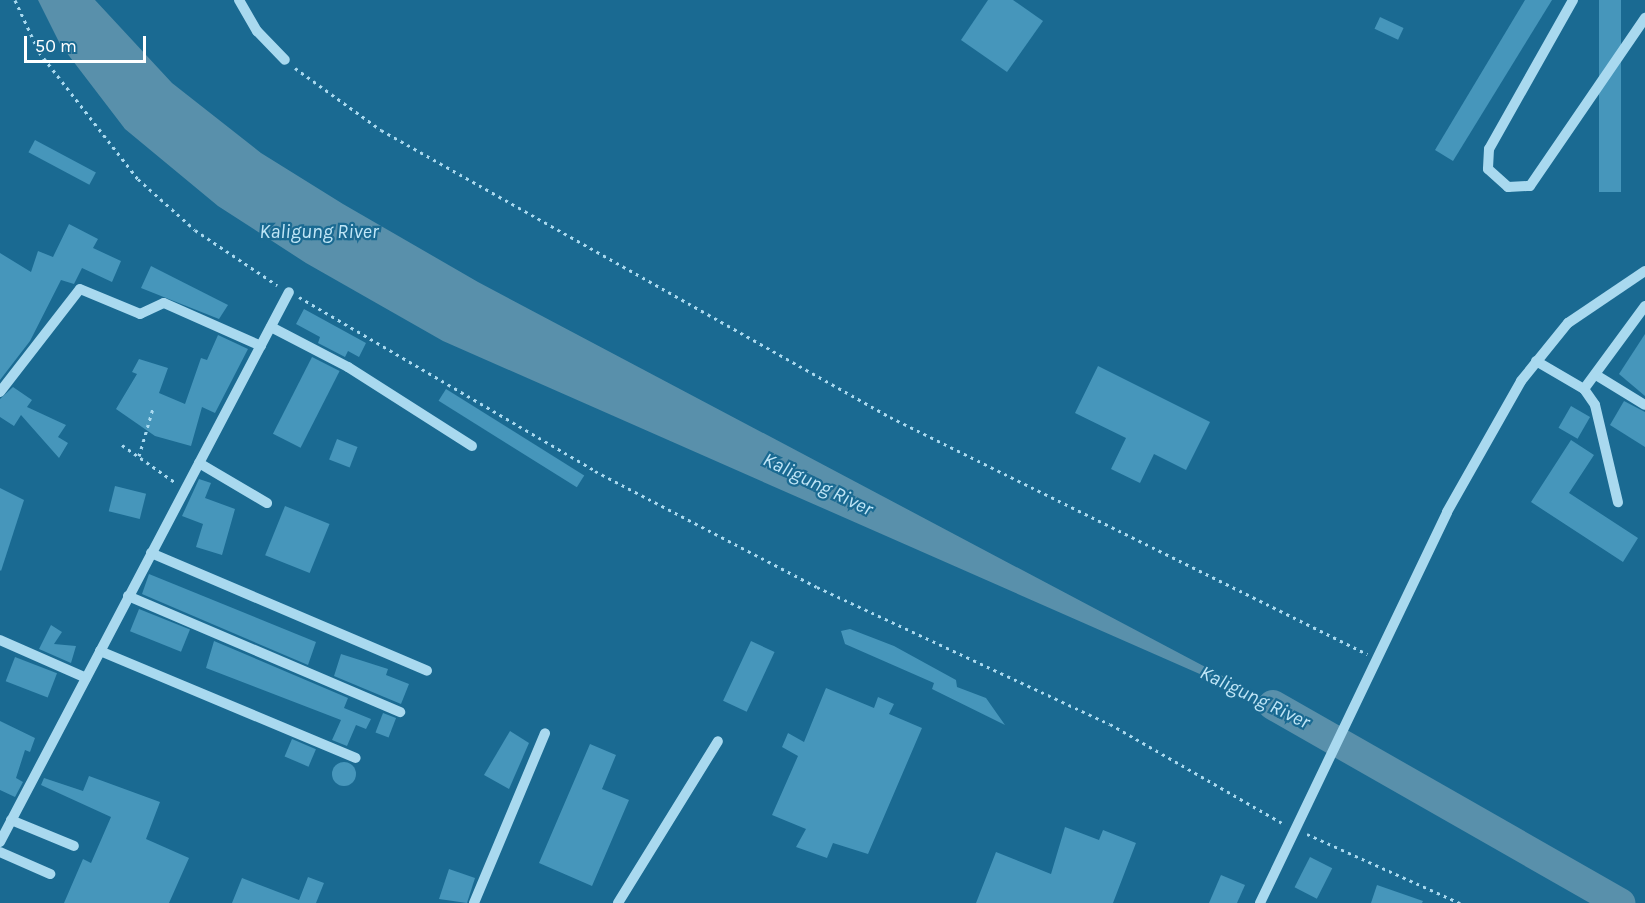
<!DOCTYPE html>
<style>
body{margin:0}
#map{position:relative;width:1645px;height:903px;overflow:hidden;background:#1a6a92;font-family:Karla,sans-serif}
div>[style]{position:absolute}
.water>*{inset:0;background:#5990ab}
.river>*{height:30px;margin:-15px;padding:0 15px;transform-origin:15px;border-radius:15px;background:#5990ab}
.building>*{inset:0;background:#4696bb;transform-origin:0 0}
.round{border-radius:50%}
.path>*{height:3px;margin-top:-1.5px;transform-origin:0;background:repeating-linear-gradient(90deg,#a9d9ef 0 3px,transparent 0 7.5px)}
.minor>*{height:10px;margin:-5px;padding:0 5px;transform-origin:5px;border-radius:5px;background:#a9d9ef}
span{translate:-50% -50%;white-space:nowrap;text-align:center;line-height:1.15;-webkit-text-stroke:4.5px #1a6a92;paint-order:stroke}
.water-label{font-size:20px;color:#c0e6f7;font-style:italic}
.scale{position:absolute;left:24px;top:36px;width:122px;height:27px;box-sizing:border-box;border:3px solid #fff;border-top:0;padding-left:8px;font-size:18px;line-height:21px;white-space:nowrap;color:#fff;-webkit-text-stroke:4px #1a6a92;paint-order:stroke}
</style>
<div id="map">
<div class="water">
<div style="clip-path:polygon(38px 0,95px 0,172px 83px,261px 153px,343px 204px,478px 282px,1311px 723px,443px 341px,306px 263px,218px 206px,125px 129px,60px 44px)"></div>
</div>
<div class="river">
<div style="left:1273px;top:705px;width:400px;rotate:29.7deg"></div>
</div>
<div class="building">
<div style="clip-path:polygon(988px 0,1013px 0,1043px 21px,1007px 72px,961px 40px)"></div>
<div style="clip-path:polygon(1525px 0,1552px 0,1453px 161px,1435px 150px)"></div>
<div style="left:1599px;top:0;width:22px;height:192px"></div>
<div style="left:1380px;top:17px;width:26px;height:13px;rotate:25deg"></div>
<div style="left:35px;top:140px;width:69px;height:14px;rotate:28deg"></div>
<div style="clip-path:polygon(69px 224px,98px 239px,93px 248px,121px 261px,112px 282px,82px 268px,74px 284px,61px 280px,30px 341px,0 380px,0 253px,31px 272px,38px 251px,53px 257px)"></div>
<div style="clip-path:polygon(151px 266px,228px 305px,219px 319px,141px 288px)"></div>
<div style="clip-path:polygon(304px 309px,366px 343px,359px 357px,348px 351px,345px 357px,318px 343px,320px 337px,296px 324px)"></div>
<div style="clip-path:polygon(1645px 334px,1645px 396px,1619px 374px)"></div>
<div style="clip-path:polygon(218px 335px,248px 349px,215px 413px,202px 407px,191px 446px,155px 436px,116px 409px,137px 374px,132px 372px,139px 359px,168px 368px,159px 393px,185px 404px,201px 358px,207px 360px)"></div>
<div style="left:312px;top:357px;width:31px;height:86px;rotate:27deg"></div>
<div style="clip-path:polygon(1098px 366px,1210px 422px,1186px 470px,1154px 454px,1140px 483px,1111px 469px,1126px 438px,1075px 413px)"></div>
<div style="clip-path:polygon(13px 387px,32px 400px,27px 407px,66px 425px,58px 437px,68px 443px,59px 458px,21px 415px,14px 426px,0 417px,0 399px)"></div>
<div style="left:446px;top:389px;width:163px;height:14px;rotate:32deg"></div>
<div style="clip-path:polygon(1624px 401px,1645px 412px,1645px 447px,1610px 425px)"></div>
<div style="left:1571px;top:406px;width:22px;height:25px;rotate:30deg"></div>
<div style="left:337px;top:439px;width:22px;height:22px;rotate:21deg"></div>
<div style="clip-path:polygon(1571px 440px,1594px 455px,1569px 493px,1638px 538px,1623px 562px,1531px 502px)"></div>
<div style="clip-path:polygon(199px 479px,211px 483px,205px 498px,235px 509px,222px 555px,196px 547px,203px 524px,182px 516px)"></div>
<div style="left:115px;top:486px;width:32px;height:26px;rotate:14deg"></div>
<div style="clip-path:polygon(0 488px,24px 500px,1px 571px,0 570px)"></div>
<div style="left:285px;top:506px;width:48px;height:53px;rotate:22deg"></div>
<div style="clip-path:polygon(149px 574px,316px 642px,308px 665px,142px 594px)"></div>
<div style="left:139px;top:609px;width:55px;height:24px;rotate:22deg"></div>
<div style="clip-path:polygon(51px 625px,62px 632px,54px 644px,76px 646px,71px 663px,39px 649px)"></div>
<div style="clip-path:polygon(850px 629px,894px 646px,956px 680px,957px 687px,986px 698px,1005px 725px,932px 689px,934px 683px,845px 644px,841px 631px)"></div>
<div style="clip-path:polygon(214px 641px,348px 698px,344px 708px,371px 719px,366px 729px,356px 725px,347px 746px,332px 740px,341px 720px,206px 668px)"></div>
<div style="left:751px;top:641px;width:26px;height:66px;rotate:25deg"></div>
<div style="clip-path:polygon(341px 654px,388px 669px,386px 675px,409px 684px,401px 704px,334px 676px)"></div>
<div style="left:15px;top:657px;width:45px;height:26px;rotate:21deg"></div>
<div style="clip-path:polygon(826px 688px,874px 708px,878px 697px,894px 704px,889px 714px,922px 728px,868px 854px,833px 843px,827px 858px,796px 847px,806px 829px,772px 815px,798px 756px,782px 747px,788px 733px,804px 742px)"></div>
<div style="left:383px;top:713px;width:14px;height:21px;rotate:21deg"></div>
<div style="clip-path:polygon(0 721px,35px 738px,30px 752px,25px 750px,16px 778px,23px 782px,15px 797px,0 790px)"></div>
<div style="clip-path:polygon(510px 731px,529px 743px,509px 789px,484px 775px)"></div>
<div style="left:292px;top:739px;width:26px;height:19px;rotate:23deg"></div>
<div style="clip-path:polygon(590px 744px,616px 755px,602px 789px,629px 800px,592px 886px,539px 863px)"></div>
<div class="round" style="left:332px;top:762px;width:24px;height:24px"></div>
<div style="clip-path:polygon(89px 776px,160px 802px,146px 839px,189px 858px,169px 903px,64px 903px,83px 859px,91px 863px,111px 817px,41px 785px,44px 778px,83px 791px)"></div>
<div style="clip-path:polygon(1065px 827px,1099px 840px,1103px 830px,1136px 843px,1113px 903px,976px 903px,996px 852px,1051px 874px)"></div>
<div style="left:1310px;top:857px;width:25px;height:34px;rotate:27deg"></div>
<div style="clip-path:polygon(449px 869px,475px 878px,467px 903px,439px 899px)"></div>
<div style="clip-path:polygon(1221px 875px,1245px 885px,1237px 903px,1209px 903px)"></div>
<div style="clip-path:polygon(308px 877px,324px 883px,316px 903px,232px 903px,242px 878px,299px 900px)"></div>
<div style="clip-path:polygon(1377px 885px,1423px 901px,1422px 903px,1371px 903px)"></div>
</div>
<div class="path">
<div style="left:15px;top:0;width:57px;rotate:65.2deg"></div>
<div style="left:39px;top:52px;width:161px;rotate:52.1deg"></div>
<div style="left:138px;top:179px;width:76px;rotate:41.8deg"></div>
<div style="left:195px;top:230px;width:99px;rotate:33.9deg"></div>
<div style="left:295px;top:68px;width:106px;rotate:35.8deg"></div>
<div style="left:381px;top:130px;width:584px;rotate:29.42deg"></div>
<div style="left:890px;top:417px;width:533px;rotate:26.42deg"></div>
<div style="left:299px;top:297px;width:343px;rotate:30.4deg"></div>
<div style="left:595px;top:471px;width:250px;rotate:27.6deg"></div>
<div style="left:817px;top:587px;width:323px;rotate:25.1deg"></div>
<div style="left:1110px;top:724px;width:201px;rotate:29.9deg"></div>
<div style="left:122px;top:445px;width:66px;rotate:35.1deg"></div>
<div style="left:139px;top:456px;width:50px;rotate:-73.7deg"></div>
<div style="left:1307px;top:834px;width:168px;rotate:24.3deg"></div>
</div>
<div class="minor">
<div style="left:239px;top:0;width:36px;rotate:60deg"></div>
<div style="left:257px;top:31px;width:40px;rotate:46deg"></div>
<div style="left:1573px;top:0;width:171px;rotate:119.4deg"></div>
<div style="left:1489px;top:149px;width:20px;rotate:93deg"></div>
<div style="left:1488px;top:169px;width:27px;rotate:42deg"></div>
<div style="left:1508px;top:187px;width:22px;rotate:-3deg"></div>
<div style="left:1530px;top:186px;width:204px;rotate:-55.6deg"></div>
<div style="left:271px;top:327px;width:87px;rotate:27.5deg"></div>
<div style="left:348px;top:367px;width:147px;rotate:32.5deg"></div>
<div style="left:1536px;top:361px;width:56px;rotate:30.3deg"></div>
<div style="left:1584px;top:389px;width:19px;rotate:55deg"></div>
<div style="left:1595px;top:405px;width:100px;rotate:76.7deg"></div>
<div style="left:1596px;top:375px;width:57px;rotate:31.5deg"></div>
<div style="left:1584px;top:389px;width:103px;rotate:-53.7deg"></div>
<div style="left:0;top:392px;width:130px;rotate:-52.2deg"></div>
<div style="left:80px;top:289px;width:65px;rotate:22.6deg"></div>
<div style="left:140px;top:314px;width:26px;rotate:-25deg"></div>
<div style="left:164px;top:303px;width:106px;rotate:23.9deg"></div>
<div style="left:199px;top:463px;width:79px;rotate:30.5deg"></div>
<div style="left:151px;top:553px;width:300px;rotate:23.1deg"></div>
<div style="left:128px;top:596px;width:296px;rotate:23.1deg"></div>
<div style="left:0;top:640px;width:94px;rotate:23.8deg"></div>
<div style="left:100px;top:651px;width:277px;rotate:22.7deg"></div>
<div style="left:11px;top:820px;width:68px;rotate:22.4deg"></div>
<div style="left:0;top:842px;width:621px;rotate:-62.28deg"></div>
<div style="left:0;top:852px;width:55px;rotate:23.7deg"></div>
<div style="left:474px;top:903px;width:184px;rotate:-67.3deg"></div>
<div style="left:618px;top:903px;width:190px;rotate:-58.3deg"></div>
<div style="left:1260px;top:903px;width:433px;rotate:-64.4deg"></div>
<div style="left:1447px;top:512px;width:150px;rotate:-60.5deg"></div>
<div style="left:1521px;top:381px;width:75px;rotate:-51deg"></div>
<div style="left:1568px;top:323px;width:93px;rotate:-34deg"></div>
</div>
<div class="water-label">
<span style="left:319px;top:231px">Kaligung River</span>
<span style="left:818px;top:484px;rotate:26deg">Kaligung River</span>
<span style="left:1255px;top:697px;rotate:26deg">Kaligung River</span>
</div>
<div class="scale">50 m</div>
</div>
